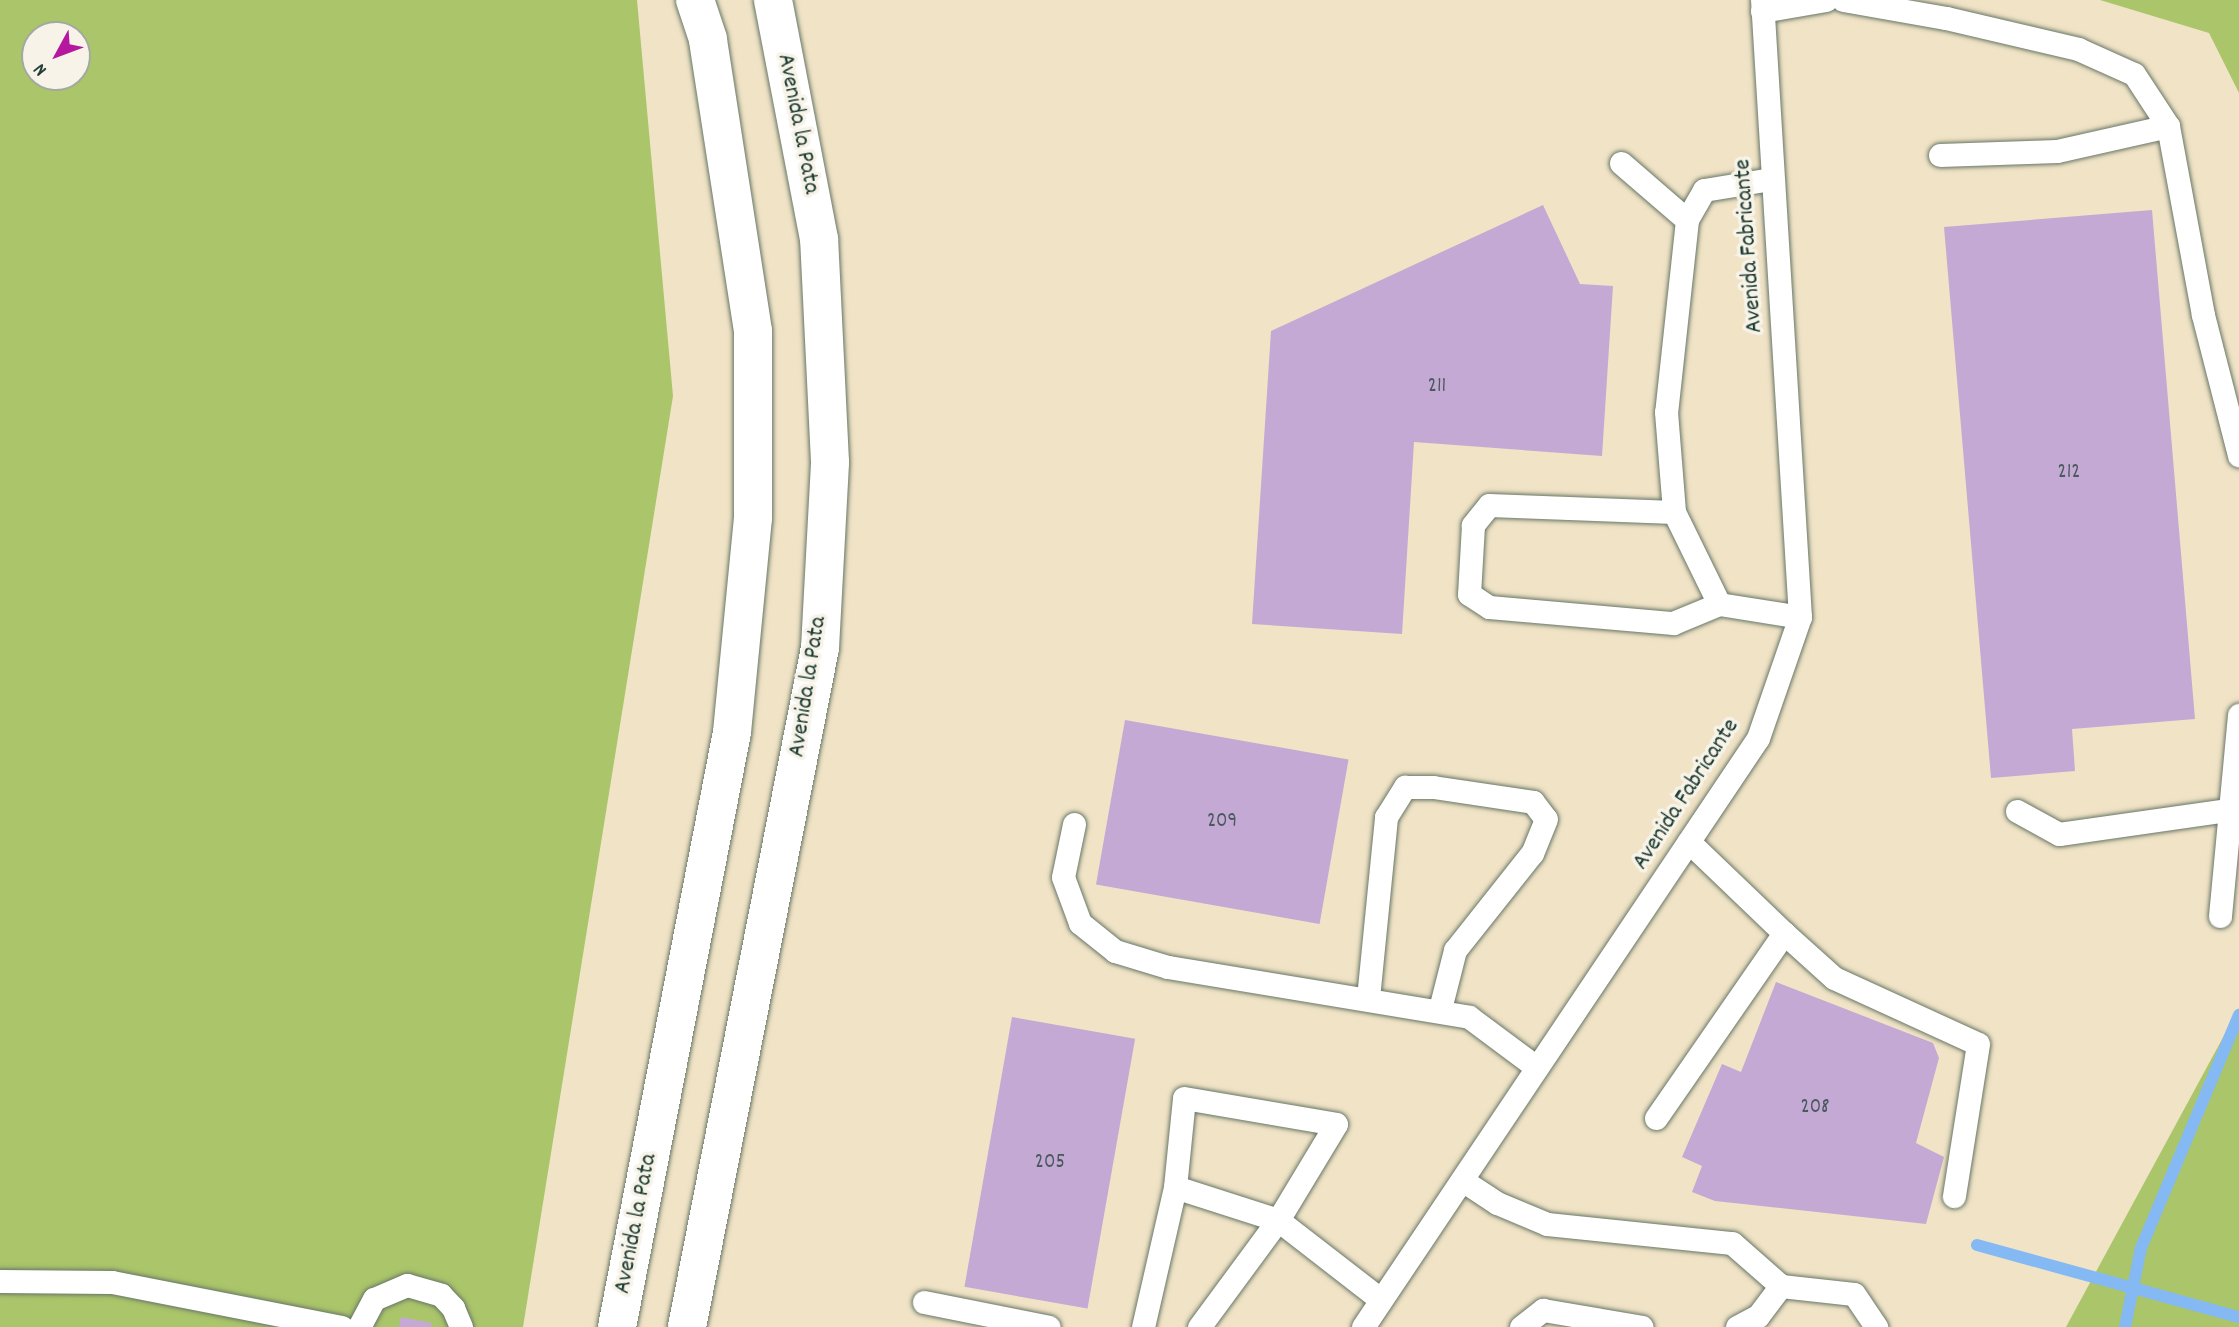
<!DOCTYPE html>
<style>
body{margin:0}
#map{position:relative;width:2239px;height:1327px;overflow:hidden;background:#f0e3c6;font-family:Dekko,sans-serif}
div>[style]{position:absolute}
.green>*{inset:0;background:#abc56a}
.stream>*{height:12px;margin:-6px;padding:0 6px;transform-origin:6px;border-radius:6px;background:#85b9f3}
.building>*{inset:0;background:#c4a9d4;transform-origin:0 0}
.roads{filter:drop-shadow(0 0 2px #687767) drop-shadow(0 0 2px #687767)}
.service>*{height:23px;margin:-11.5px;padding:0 11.5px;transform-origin:11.5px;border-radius:11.5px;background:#fff}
.secondary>*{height:38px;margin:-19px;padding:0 19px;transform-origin:19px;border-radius:19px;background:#fff}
span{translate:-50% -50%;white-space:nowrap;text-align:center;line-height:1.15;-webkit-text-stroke:7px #f7f3e8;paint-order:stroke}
.number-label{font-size:21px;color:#48585c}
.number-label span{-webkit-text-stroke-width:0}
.street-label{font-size:24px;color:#1f3d34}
.north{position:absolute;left:21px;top:21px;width:70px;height:70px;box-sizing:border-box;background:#f7f3e8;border:2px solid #a1aaa0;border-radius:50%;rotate:229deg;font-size:19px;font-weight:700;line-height:28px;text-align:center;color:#1f3d34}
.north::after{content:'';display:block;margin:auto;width:24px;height:32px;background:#b5179e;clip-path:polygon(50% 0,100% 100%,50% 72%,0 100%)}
</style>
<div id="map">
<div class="green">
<div style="clip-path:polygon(evenodd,0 0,637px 0,673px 396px,523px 1327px,0 1327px,0 0,35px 35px,77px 35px,77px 77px,35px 77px,35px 35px)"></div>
<div style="clip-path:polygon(2100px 0,2239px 0,2239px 93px,2209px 33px)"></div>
<div style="clip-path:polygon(2239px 1008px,2239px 1327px,2066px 1327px)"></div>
</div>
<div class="stream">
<div style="left:1977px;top:1245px;width:272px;rotate:15.4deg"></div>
<div style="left:2125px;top:1327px;width:81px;rotate:-78.6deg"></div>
<div style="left:2141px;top:1248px;width:253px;rotate:-67.2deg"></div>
</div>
<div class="building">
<div style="clip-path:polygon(1543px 205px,1580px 284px,1613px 286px,1602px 456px,1414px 442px,1402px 634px,1252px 624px,1271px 331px)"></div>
<div style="clip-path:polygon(2152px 210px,2195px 719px,2072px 729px,2075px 771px,1991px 778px,1944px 227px)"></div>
<div style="left:1125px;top:720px;width:227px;height:167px;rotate:10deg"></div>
<div style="clip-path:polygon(1776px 982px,1933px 1043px,1939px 1058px,1916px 1143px,1944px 1157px,1926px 1224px,1715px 1201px,1692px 1192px,1702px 1166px,1682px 1157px,1722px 1064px,1741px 1072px)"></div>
<div style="left:1012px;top:1017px;width:125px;height:274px;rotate:10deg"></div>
<div style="clip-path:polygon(401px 1317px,432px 1323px,431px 1327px,399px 1327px)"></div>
</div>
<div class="roads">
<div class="service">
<div style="left:1843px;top:0;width:105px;rotate:9.9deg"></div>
<div style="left:1946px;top:18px;width:136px;rotate:13.2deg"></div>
<div style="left:2078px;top:49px;width:61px;rotate:24.1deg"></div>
<div style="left:2134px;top:74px;width:62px;rotate:56.8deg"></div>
<div style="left:2168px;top:126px;width:192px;rotate:79.5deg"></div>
<div style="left:2203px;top:315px;width:145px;rotate:75.6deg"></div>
<div style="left:1762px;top:11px;width:65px;rotate:-9.8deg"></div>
<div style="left:1940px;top:155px;width:117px;rotate:-2deg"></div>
<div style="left:2057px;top:151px;width:114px;rotate:-12.7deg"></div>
<div style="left:1621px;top:163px;width:87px;rotate:40.8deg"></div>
<div style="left:1771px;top:179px;width:68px;rotate:170.7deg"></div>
<div style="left:1704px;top:190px;width:34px;rotate:120deg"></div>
<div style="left:1687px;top:220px;width:193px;rotate:96.2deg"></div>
<div style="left:1666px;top:412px;width:100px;rotate:85.4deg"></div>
<div style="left:1674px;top:512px;width:185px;rotate:-177.8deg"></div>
<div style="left:1489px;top:505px;width:26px;rotate:129deg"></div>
<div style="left:1473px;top:525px;width:69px;rotate:93.3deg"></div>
<div style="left:1469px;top:594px;width:24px;rotate:33deg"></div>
<div style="left:1489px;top:607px;width:185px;rotate:5deg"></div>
<div style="left:1673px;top:623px;width:50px;rotate:-22.4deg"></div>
<div style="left:1719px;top:604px;width:82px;rotate:9.1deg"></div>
<div style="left:1674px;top:512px;width:102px;rotate:63.9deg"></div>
<div style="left:2017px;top:811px;width:48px;rotate:28.7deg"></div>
<div style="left:2059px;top:834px;width:171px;rotate:-8.1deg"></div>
<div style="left:1074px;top:824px;width:54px;rotate:101.7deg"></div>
<div style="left:1063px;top:877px;width:49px;rotate:69.7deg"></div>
<div style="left:1080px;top:923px;width:45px;rotate:38.7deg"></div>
<div style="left:1115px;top:951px;width:55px;rotate:16.8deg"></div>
<div style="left:1168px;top:967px;width:305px;rotate:9.4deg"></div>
<div style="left:1469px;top:1017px;width:84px;rotate:36.7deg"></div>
<div style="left:2220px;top:916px;width:202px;rotate:-84.6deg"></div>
<div style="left:1784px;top:933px;width:67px;rotate:42deg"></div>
<div style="left:1834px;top:978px;width:158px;rotate:24.6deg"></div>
<div style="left:1978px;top:1044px;width:154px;rotate:99deg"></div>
<div style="left:1368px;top:998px;width:182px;rotate:-84.3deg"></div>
<div style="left:1386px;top:817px;width:36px;rotate:-58deg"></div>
<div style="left:1405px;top:787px;width:28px"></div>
<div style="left:1433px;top:787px;width:101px;rotate:8.5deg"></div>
<div style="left:1533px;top:802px;width:21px;rotate:53deg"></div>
<div style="left:1546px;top:819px;width:37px;rotate:112deg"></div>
<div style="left:1532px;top:853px;width:124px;rotate:128.4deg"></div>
<div style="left:1455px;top:950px;width:61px;rotate:104.3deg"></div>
<div style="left:1656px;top:1118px;width:225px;rotate:-55.3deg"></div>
<div style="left:1784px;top:933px;width:132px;rotate:-136.2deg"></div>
<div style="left:1462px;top:1180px;width:42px;rotate:33.3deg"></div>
<div style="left:1497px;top:1203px;width:54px;rotate:22.8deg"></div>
<div style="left:1547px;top:1224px;width:186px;rotate:5.9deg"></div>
<div style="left:1732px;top:1243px;width:65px;rotate:41.3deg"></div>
<div style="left:1781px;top:1286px;width:73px;rotate:6.3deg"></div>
<div style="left:1854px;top:1294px;width:40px;rotate:56deg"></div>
<div style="left:1175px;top:1187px;width:89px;rotate:-84.2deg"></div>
<div style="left:1184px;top:1098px;width:154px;rotate:9.7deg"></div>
<div style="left:1336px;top:1124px;width:112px;rotate:121.1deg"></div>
<div style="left:1278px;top:1220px;width:133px;rotate:126.4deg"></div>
<div style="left:0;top:1281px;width:112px;rotate:0.5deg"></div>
<div style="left:112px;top:1282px;width:234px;rotate:11.1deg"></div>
<div style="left:924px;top:1302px;width:127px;rotate:11.3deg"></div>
<div style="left:359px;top:1327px;width:32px;rotate:-62deg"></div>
<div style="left:374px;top:1299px;width:36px;rotate:-23deg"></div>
<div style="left:407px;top:1285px;width:35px;rotate:16deg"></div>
<div style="left:441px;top:1295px;width:18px;rotate:47deg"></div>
<div style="left:453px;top:1308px;width:21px;rotate:67deg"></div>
<div style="left:1143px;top:1327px;width:144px;rotate:-77.1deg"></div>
<div style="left:1175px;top:1187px;width:108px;rotate:17.8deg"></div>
<div style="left:1278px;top:1220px;width:130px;rotate:37.8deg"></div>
<div style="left:1363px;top:1327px;width:709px;rotate:-56.15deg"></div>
<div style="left:1758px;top:738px;width:128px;rotate:-70.9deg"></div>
<div style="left:1800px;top:617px;width:618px;rotate:-93.52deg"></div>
<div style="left:1521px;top:1327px;width:28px;rotate:-38deg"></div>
<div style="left:1543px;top:1310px;width:100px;rotate:9.7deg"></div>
<div style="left:1737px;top:1327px;width:24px;rotate:-28deg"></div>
<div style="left:1758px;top:1316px;width:38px;rotate:-53deg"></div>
</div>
<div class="secondary">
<div style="left:617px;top:1327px;width:606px;rotate:-79.06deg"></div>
<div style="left:732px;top:732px;width:215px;rotate:-84.4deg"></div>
<div style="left:753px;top:518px;width:187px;rotate:-90deg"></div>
<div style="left:753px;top:331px;width:295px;rotate:-98.8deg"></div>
<div style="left:708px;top:39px;width:41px;rotate:-108.4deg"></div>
<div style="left:687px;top:1327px;width:692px;rotate:-78.92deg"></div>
<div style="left:820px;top:648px;width:186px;rotate:-86.9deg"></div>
<div style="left:830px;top:462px;width:223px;rotate:-92.8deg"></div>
<div style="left:819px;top:239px;width:243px;rotate:-100.9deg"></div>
</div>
</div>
<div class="number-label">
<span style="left:1437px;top:387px">211</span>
<span style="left:2069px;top:473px">212</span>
<span style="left:1222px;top:822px">209</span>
<span style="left:1815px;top:1108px">208</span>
<span style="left:1050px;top:1163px">205</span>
</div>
<div class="street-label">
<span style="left:797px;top:124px;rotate:79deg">Avenida la Pata</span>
<span style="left:1750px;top:246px;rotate:-94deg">Avenida Fabricante</span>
<span style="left:809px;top:687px;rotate:-81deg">Avenida la Pata</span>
<span style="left:1687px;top:795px;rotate:-57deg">Avenida Fabricante</span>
<span style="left:637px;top:1224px;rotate:-79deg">Avenida la Pata</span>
</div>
<div class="north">N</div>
</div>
